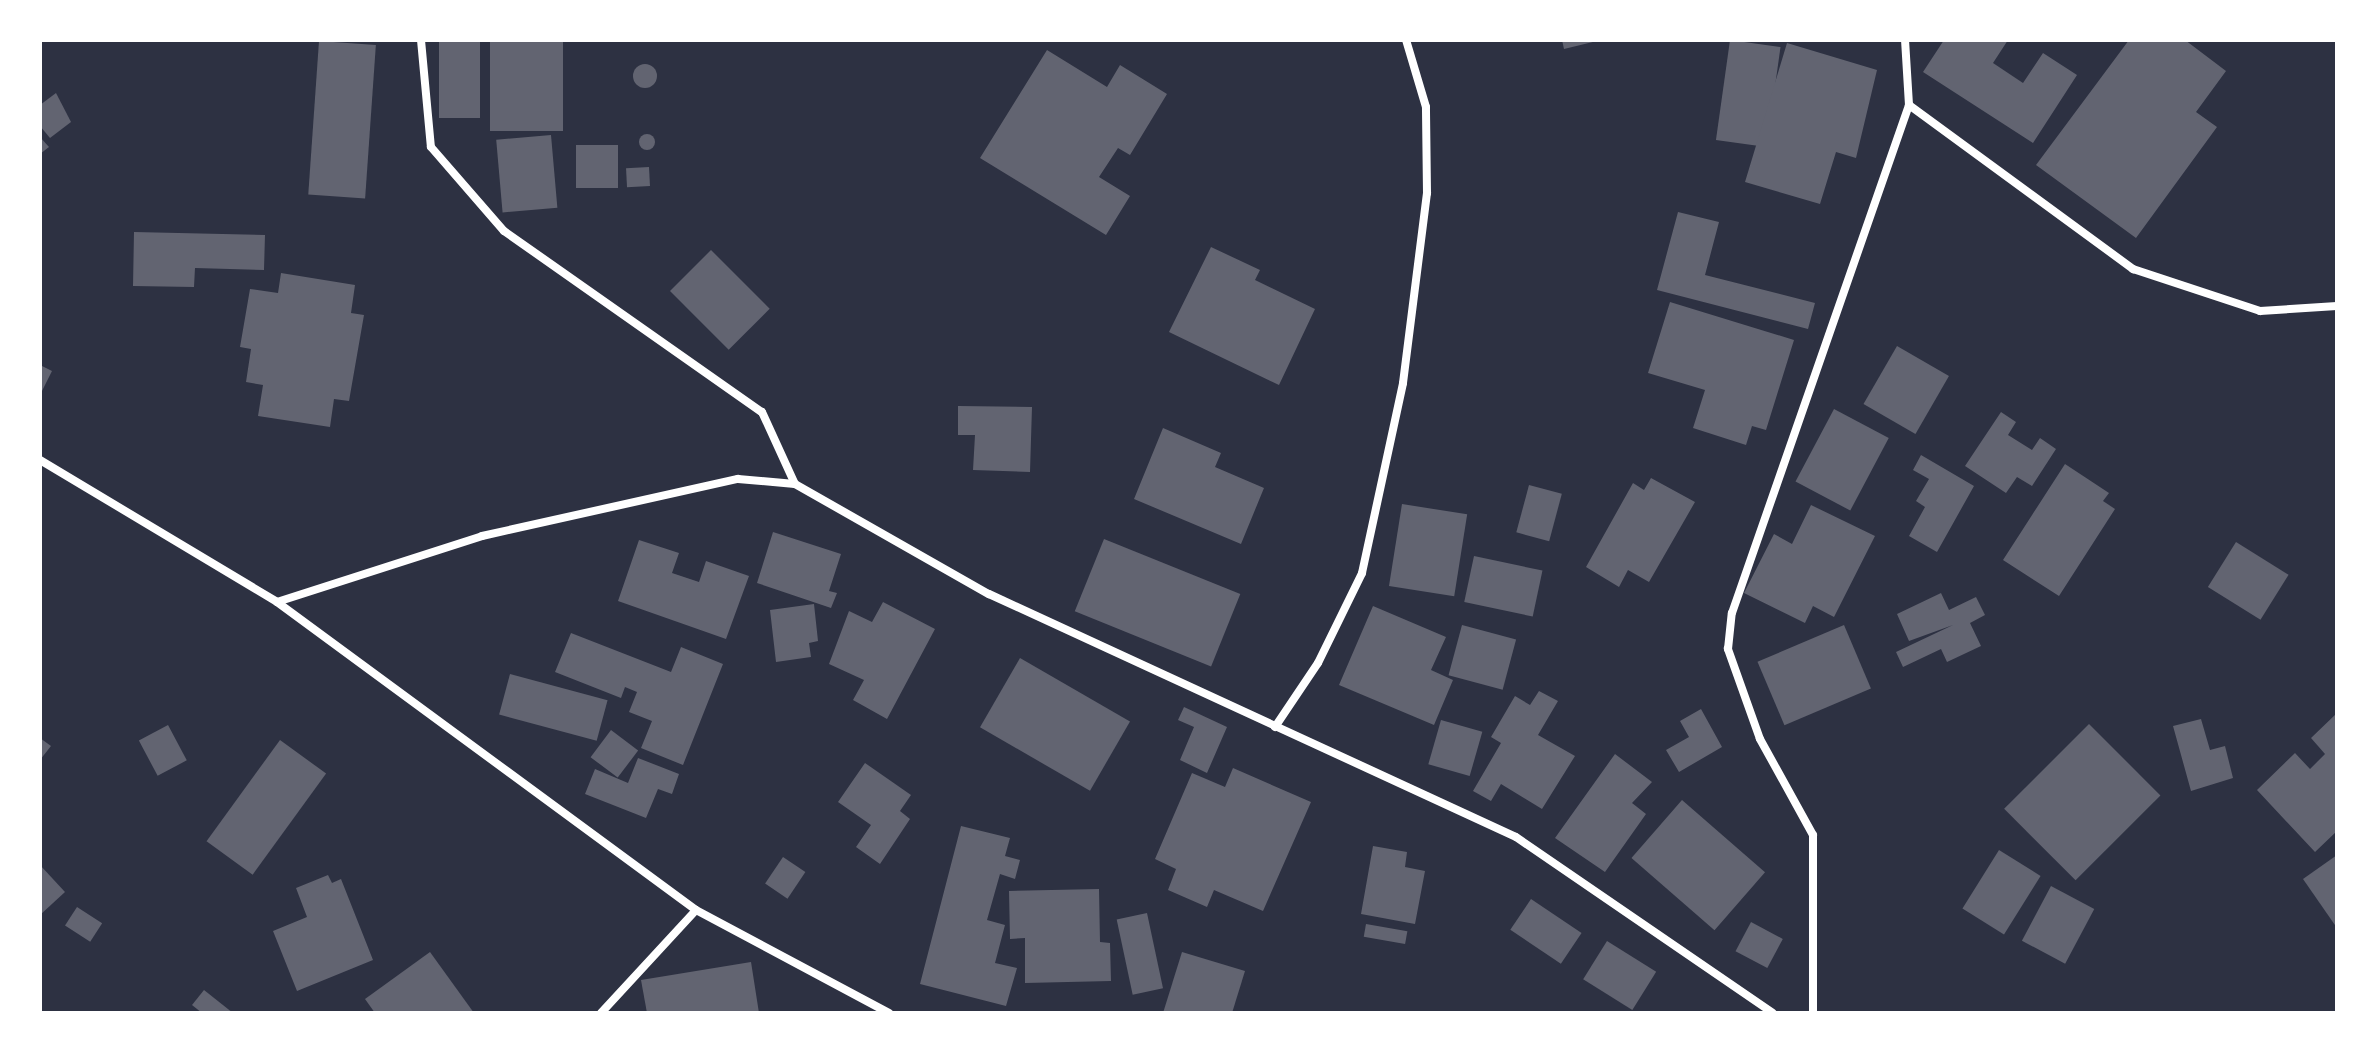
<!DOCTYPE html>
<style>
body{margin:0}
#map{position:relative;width:2377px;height:1053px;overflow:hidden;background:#2d3142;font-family:"Sofia Sans Condensed",sans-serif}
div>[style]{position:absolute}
.building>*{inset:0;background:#626471;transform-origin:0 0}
.round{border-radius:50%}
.minor>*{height:8px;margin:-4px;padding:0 4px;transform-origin:4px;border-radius:4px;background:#fff}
span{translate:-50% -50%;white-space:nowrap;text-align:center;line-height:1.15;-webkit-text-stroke:7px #fff;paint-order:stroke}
.frame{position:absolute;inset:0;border:42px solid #fff;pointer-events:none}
</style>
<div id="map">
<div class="building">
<div style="left:439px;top:40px;width:41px;height:78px"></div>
<div style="left:490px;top:40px;width:73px;height:91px"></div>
<div style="clip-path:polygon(1562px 40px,1597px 40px,1597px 41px,1564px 49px)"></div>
<div style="left:1730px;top:40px;width:51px;height:101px;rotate:8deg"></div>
<div style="clip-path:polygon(1944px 40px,2008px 40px,1993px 63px,2023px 83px,2043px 53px,2077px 75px,2033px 143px,1923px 72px)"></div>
<div style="clip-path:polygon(2129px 40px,2185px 40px,2226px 71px,2196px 112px,2217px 127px,2136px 238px,2036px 165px)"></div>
<div style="left:319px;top:41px;width:57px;height:154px;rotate:4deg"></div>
<div style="clip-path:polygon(1787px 43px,1877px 70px,1856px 158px,1836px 152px,1820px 204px,1745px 182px)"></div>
<div style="clip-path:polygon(1047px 50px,1107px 87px,1120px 65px,1167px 94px,1130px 155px,1118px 148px,1099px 177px,1130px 196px,1106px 235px,980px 158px)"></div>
<div class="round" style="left:633px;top:64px;width:24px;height:24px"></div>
<div style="clip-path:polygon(56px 93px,71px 122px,50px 138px,40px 126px,40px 105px)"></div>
<div class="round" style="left:639px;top:134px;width:16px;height:16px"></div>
<div style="left:551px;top:135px;width:73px;height:55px;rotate:85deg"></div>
<div style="clip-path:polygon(40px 137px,49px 147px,40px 154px)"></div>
<div style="left:618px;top:145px;width:43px;height:42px;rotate:90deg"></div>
<div style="left:649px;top:167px;width:19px;height:23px;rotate:87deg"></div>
<div style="clip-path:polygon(1678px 212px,1719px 222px,1705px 275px,1815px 303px,1808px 329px,1657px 290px)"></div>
<div style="clip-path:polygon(134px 232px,265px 235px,264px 270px,195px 268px,194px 287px,133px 286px)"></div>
<div style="clip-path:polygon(1211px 247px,1260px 270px,1255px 280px,1315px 309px,1279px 385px,1169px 332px)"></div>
<div style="left:711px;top:250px;width:83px;height:58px;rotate:45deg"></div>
<div style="clip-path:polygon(281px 273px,355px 285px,351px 313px,364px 315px,349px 401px,334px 399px,330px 427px,258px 416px,263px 385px,246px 382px,251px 349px,240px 347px,250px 289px,278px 293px)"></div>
<div style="clip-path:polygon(1670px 302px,1794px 340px,1766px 430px,1752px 426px,1746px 445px,1693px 428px,1705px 390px,1648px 373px)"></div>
<div style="left:1897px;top:346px;width:60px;height:67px;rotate:30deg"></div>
<div style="clip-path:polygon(40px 365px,52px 371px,40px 395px)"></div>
<div style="clip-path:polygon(958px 406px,1032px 407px,1030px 472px,973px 470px,975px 435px,958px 435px)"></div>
<div style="left:1834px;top:409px;width:62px;height:82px;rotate:28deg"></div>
<div style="clip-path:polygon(2001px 412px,2016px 422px,2008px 435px,2032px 450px,2040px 438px,2056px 449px,2032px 486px,2017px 477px,2006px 493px,1965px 466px)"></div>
<div style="clip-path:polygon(1163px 428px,1221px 453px,1215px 467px,1264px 488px,1241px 544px,1134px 499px)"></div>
<div style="clip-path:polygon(1921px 455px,1974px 486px,1937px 552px,1909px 536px,1925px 507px,1916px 501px,1929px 479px,1913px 470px)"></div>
<div style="clip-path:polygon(2065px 464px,2109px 493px,2103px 501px,2115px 509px,2059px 596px,2003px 560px)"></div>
<div style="clip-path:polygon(1651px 478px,1695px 502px,1649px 582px,1628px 570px,1619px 587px,1586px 567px,1633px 483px,1644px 490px)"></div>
<div style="left:1529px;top:485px;width:34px;height:49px;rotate:15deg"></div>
<div style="left:1402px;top:504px;width:66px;height:83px;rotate:9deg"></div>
<div style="clip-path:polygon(1811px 505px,1875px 536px,1834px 617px,1813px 606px,1805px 623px,1744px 593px,1774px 534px,1792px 544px)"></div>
<div style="clip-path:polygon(773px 532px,841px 554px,829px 591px,837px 593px,831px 608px,757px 583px)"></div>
<div style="left:1104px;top:539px;width:147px;height:78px;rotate:22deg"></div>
<div style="clip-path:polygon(639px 540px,679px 553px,672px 573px,699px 582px,706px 561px,749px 576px,726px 639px,618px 601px)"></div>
<div style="left:2236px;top:542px;width:62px;height:53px;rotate:32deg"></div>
<div style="left:1474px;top:556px;width:70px;height:47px;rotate:12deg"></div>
<div style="clip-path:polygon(1941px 593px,1949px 610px,1976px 597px,1985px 615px,1970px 623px,1981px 646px,1947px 662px,1941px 649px,1903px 667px,1896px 652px,1953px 625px,1909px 641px,1897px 614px)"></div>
<div style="clip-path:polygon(883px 602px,935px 629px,887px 719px,853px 700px,864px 680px,829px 664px,849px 611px,872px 622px)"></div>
<div style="clip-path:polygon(814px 604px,818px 641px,809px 643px,811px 657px,776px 662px,770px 610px)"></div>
<div style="clip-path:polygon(1373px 606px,1446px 637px,1431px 670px,1453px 680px,1434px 725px,1339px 685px)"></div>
<div style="left:1462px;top:625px;width:56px;height:52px;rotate:15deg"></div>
<div style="left:1844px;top:625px;width:69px;height:94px;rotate:67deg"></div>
<div style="clip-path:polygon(571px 633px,671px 672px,681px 647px,723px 664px,683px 765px,641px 748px,652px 721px,629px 712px,637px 692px,625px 687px,621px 698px,555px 672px)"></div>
<div style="left:1020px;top:658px;width:127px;height:80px;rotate:30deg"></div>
<div style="left:510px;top:674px;width:101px;height:42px;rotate:15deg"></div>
<div style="clip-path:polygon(1539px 691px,1558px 701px,1538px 735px,1575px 756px,1542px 809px,1501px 784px,1491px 801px,1473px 791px,1501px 743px,1491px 737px,1515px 696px,1530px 705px)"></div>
<div style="clip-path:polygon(1184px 707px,1227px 727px,1207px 773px,1180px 760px,1194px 727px,1178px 720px)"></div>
<div style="clip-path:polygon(1701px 709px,1722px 747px,1679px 772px,1666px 750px,1689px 737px,1680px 721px)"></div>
<div style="clip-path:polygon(2337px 713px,2337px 831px,2315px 852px,2257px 790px,2295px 753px,2310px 769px,2325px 754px,2311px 738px)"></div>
<div style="clip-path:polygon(2201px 719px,2210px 750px,2225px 746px,2233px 778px,2191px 791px,2173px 726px)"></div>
<div style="left:1441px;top:720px;width:43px;height:46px;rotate:16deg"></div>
<div style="left:2089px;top:724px;width:101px;height:120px;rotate:45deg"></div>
<div style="left:168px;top:725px;width:40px;height:33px;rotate:62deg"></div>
<div style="left:611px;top:730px;width:34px;height:34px;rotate:37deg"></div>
<div style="clip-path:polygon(40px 738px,51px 746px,40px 760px)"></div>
<div style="left:280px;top:740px;width:57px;height:125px;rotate:36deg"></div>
<div style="clip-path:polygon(1615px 754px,1652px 782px,1632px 803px,1646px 814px,1605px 872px,1555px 838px)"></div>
<div style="clip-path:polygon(638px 758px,679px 774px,672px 794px,658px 789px,646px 818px,585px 794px,595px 769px,628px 783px)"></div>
<div style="clip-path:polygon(865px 763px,911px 795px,900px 811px,910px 819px,880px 864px,856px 847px,871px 825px,838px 802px)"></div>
<div style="clip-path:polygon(1233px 768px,1311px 802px,1263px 911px,1214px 890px,1207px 907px,1168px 890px,1176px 869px,1155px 859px,1192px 773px,1225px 787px)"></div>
<div style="left:1682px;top:800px;width:110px;height:77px;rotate:41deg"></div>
<div style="clip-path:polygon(961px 826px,1010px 838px,1005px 856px,1020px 860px,1015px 879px,1000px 874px,987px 920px,1005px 925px,995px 963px,1017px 968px,1006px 1006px,920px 984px)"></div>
<div style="clip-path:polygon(1373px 846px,1407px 852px,1405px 867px,1425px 871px,1415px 924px,1361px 914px)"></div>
<div style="left:1999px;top:850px;width:49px;height:69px;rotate:32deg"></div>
<div style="clip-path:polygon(2337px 855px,2337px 928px,2303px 879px)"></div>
<div style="left:783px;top:857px;width:27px;height:32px;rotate:34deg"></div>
<div style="clip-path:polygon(40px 865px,65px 892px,40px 915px)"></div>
<div style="clip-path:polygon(328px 875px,332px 883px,341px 879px,373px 960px,297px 991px,273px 931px,307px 917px,296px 888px)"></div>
<div style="left:2051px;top:886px;width:49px;height:62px;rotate:28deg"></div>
<div style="clip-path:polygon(1099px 889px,1100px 942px,1110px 943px,1111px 981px,1025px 983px,1025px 938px,1010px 939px,1009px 891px)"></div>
<div style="left:1531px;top:899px;width:61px;height:37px;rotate:34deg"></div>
<div style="left:77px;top:907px;width:30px;height:22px;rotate:33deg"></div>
<div style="left:1147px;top:913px;width:77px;height:31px;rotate:78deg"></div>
<div style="left:1751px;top:922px;width:36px;height:33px;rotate:28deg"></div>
<div style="left:1366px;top:924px;width:42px;height:13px;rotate:10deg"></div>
<div style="left:1607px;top:941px;width:58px;height:45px;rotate:32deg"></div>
<div style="clip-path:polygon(430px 952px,474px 1013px,375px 1013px,365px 999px)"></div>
<div style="clip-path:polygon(1182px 952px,1245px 971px,1232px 1013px,1163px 1013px)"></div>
<div style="clip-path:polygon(751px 962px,759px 1013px,647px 1013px,641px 980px)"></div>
<div style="clip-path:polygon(204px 990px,233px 1013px,202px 1013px,192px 1005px)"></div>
</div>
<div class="minor">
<div style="left:421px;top:40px;width:107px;rotate:84.7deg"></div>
<div style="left:431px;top:147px;width:111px;rotate:49deg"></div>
<div style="left:504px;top:231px;width:315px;rotate:35.1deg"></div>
<div style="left:762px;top:412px;width:79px;rotate:65.4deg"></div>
<div style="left:795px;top:484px;width:223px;rotate:29.6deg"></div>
<div style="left:989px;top:594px;width:580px;rotate:24.75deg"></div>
<div style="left:1516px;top:837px;width:311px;rotate:34.4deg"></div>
<div style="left:1909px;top:105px;width:278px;rotate:36.2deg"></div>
<div style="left:2133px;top:269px;width:134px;rotate:18.3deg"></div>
<div style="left:2260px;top:311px;width:77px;rotate:-3.7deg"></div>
<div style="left:40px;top:460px;width:276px;rotate:30.9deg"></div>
<div style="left:277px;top:602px;width:215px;rotate:-17.8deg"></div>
<div style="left:482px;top:536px;width:262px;rotate:-12.6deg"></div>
<div style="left:738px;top:479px;width:57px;rotate:5deg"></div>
<div style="left:277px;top:602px;width:520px;rotate:36.32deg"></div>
<div style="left:696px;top:910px;width:219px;rotate:28.1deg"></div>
<div style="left:1275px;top:727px;width:77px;rotate:-56.1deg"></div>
<div style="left:1318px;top:663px;width:100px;rotate:-63.9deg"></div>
<div style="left:1362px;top:573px;width:194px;rotate:-77.8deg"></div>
<div style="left:1403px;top:383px;width:192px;rotate:-82.8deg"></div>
<div style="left:1427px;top:193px;width:86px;rotate:-90.7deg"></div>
<div style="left:1426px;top:107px;width:70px;rotate:-106.6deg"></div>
<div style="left:601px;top:1013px;width:140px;rotate:-47.3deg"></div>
<div style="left:1813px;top:1013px;width:178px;rotate:-90deg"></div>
<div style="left:1813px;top:835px;width:110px;rotate:-118.9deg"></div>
<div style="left:1760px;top:739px;width:96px;rotate:-109.6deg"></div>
<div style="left:1728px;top:649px;width:36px;rotate:-84deg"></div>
<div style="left:1732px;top:613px;width:538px;rotate:-70.79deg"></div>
<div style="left:1909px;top:105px;width:65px;rotate:-93.5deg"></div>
</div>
<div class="frame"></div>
</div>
